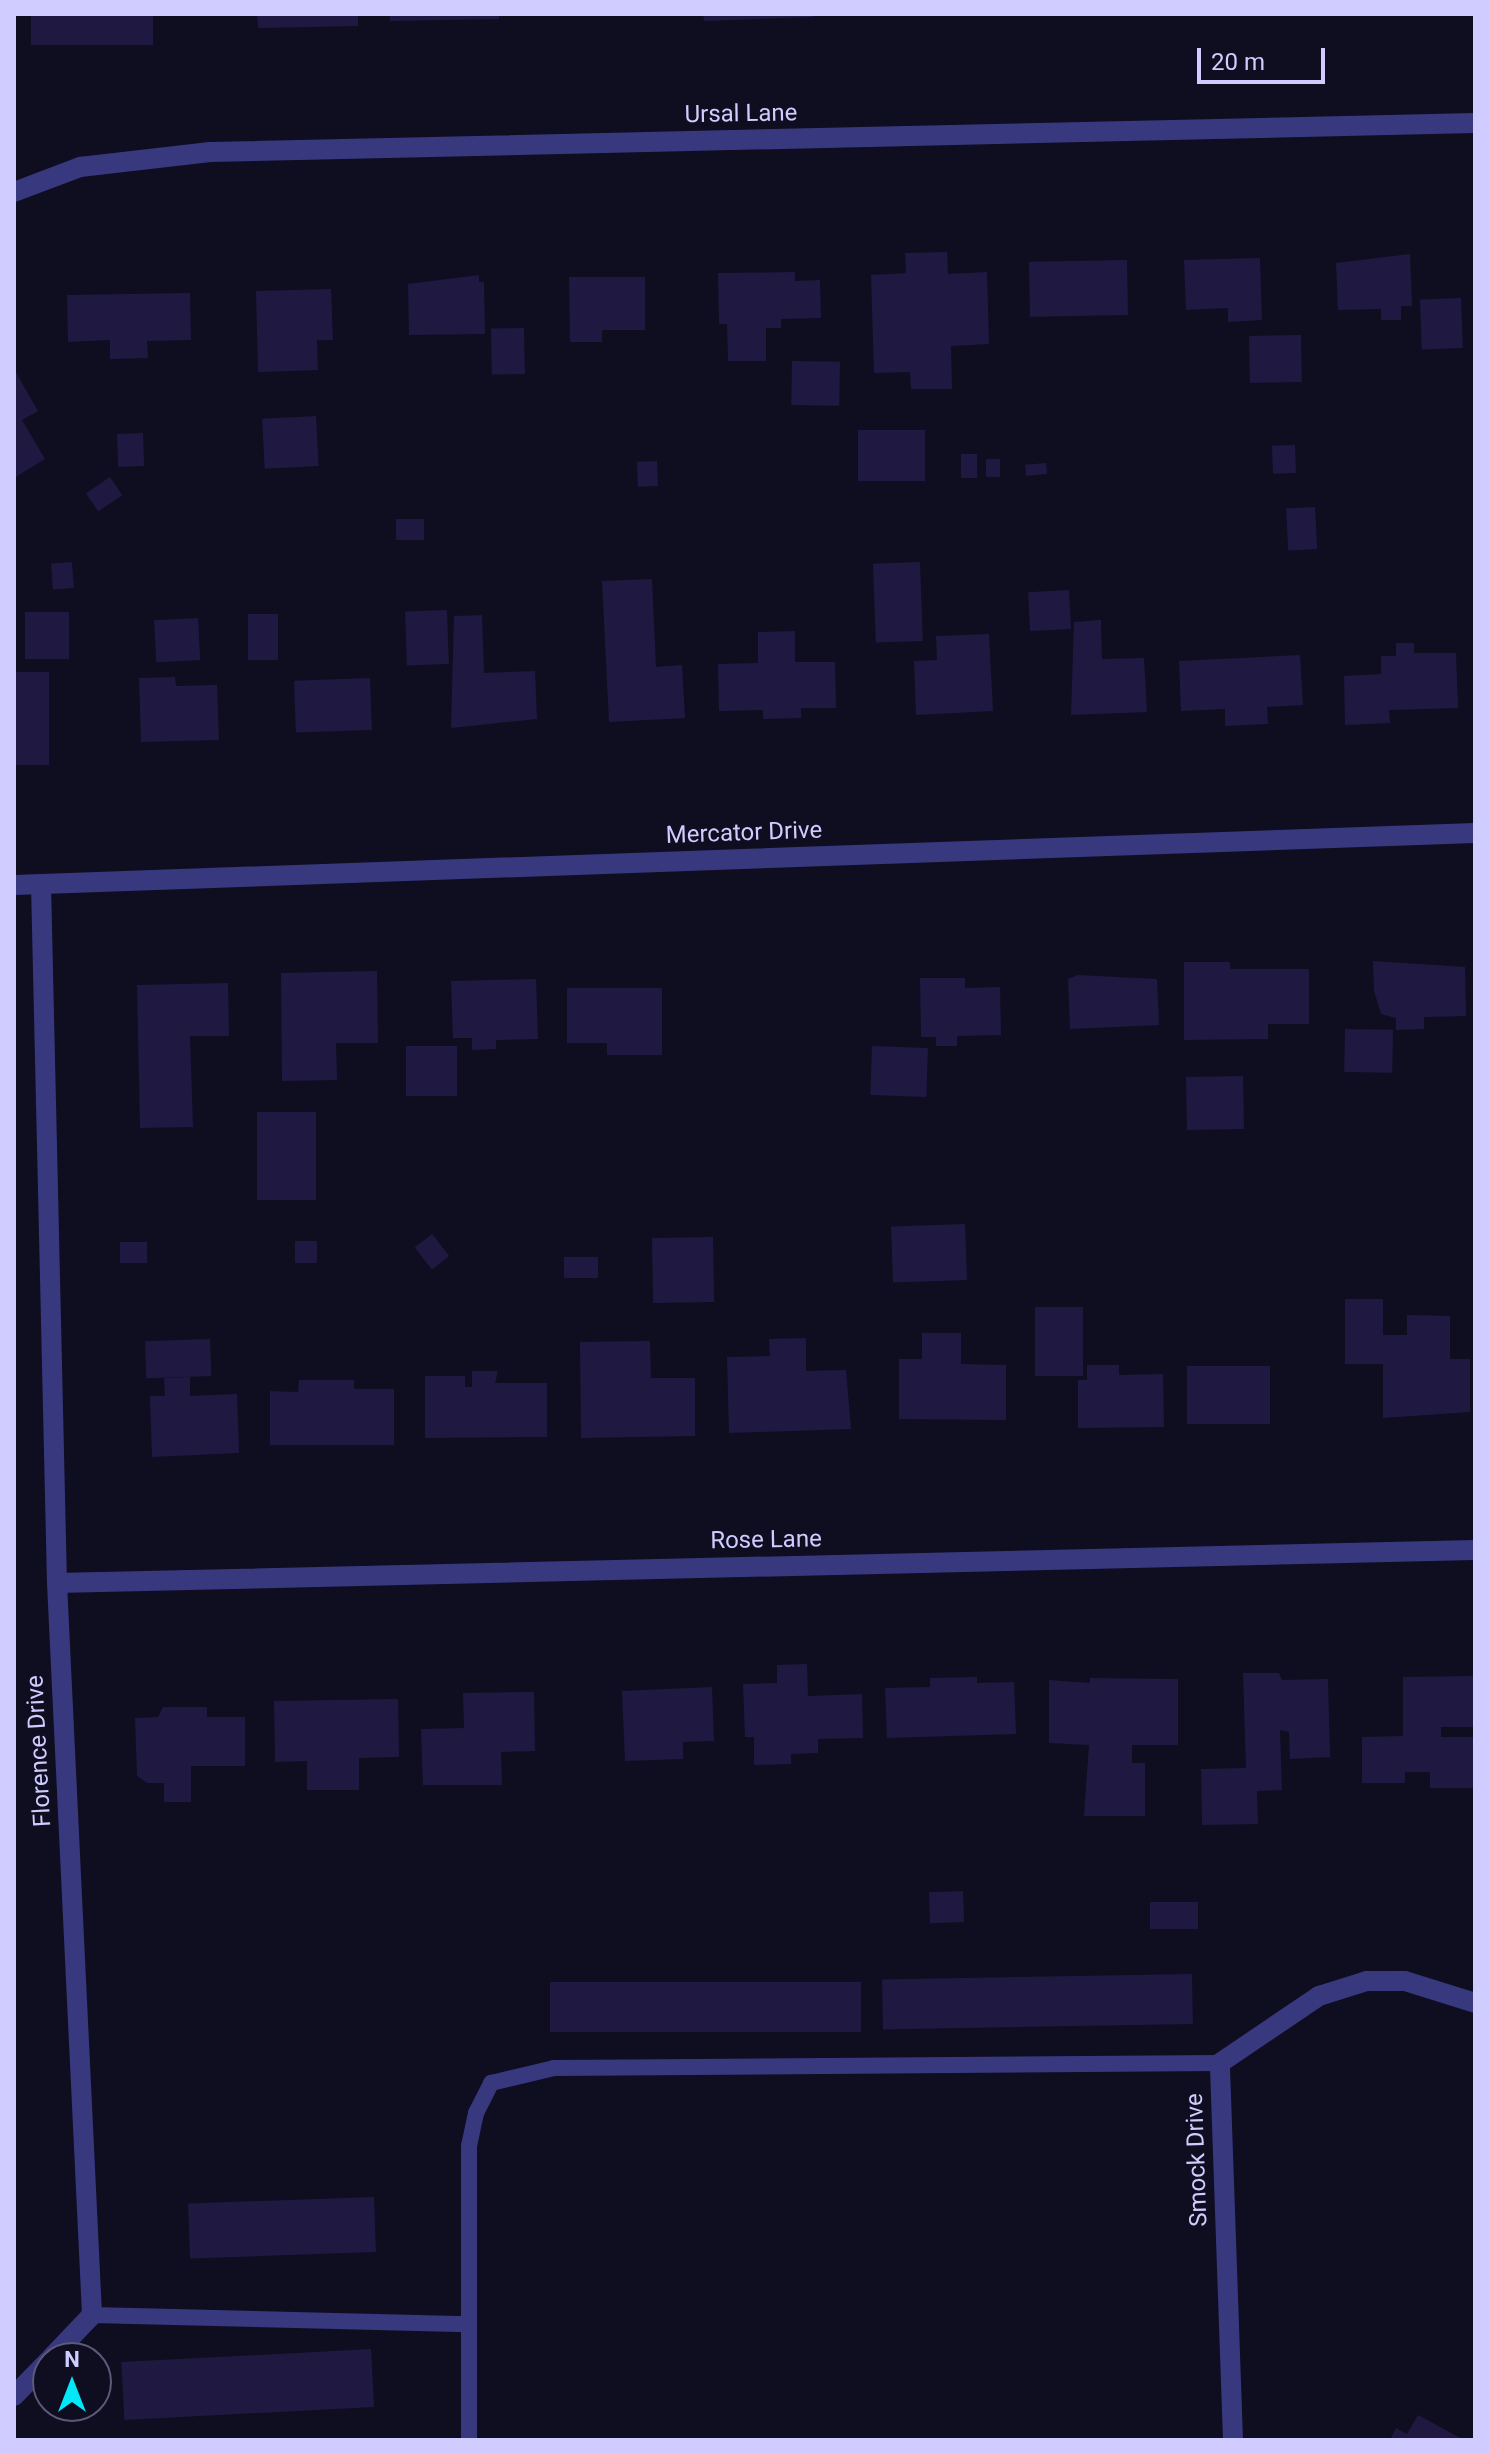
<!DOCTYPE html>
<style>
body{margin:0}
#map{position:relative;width:1489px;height:2454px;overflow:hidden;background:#0f0d20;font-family:Roboto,sans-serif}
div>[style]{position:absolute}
.building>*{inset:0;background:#1f1941;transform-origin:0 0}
.lane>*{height:16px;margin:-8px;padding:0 8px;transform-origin:8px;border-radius:8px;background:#38387f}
.street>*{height:20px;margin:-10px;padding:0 10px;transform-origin:10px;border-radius:10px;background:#38387f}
span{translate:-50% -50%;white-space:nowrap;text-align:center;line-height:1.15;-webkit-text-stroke:8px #0f0d20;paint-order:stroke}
.street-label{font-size:24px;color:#d0ccff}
.frame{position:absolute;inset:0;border:16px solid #d0ccff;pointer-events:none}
.north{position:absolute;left:32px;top:2342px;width:80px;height:80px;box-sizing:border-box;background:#0f0d20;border:2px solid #5c5979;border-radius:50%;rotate:0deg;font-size:22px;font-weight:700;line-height:32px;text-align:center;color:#d0ccff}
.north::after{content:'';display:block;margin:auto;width:28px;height:36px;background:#01e8f6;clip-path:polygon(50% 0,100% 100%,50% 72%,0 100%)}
.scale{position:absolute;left:1197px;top:48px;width:128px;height:36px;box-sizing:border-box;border:4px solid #d0ccff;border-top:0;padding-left:10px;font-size:24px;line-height:28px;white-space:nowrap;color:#d0ccff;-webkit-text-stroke:6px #0f0d20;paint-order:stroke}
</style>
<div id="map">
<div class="building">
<div style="left:31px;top:14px;width:122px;height:31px"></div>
<div style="clip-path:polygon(257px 14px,358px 14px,358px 26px,258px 28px)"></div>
<div style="clip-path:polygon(390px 14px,499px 14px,499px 19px,390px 21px)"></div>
<div style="clip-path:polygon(703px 14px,813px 14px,813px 17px,704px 21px)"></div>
<div style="clip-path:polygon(947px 252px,948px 274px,987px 272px,989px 344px,951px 346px,952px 389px,911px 389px,910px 372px,874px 373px,871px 275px,906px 273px,905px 253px)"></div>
<div style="clip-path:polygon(1410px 254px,1412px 306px,1401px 306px,1401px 320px,1381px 320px,1381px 309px,1338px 310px,1336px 263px)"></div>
<div style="clip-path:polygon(1260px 258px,1262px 320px,1228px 322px,1228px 308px,1186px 310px,1184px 260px)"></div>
<div style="left:1127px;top:260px;width:55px;height:98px;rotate:89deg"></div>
<div style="clip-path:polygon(795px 272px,795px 281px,820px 280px,821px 318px,781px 319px,781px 328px,766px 328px,766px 361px,728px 361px,727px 324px,719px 324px,718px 273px)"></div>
<div style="clip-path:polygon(479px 275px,479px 282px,484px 282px,485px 334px,409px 335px,408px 284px)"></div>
<div style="clip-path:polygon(569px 277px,645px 277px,645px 330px,602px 330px,602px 342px,570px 342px)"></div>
<div style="clip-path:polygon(331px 289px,333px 340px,317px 340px,318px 370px,258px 372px,256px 291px)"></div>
<div style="clip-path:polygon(190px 293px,191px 340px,147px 341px,148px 358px,110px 359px,110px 340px,68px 342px,67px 295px)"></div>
<div style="left:1461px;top:298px;width:50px;height:41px;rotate:88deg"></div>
<div style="left:524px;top:328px;width:46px;height:33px;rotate:89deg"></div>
<div style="left:1301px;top:335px;width:47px;height:52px;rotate:89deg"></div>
<div style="left:792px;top:361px;width:48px;height:44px;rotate:1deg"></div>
<div style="clip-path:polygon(14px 369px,38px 411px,22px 420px,45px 459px,14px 478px)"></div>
<div style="left:316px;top:416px;width:50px;height:54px;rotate:87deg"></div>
<div style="left:925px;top:430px;width:51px;height:67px;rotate:90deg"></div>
<div style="left:143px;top:433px;width:33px;height:26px;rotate:88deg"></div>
<div style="left:1295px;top:445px;width:28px;height:23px;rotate:88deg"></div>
<div style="left:961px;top:454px;width:16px;height:24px"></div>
<div style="left:986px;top:459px;width:14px;height:18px"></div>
<div style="left:657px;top:461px;width:25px;height:20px;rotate:88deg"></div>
<div style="left:1046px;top:463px;width:11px;height:21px;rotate:85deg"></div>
<div style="left:110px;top:477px;width:22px;height:29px;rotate:56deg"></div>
<div style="left:1315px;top:507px;width:42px;height:29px;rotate:87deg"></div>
<div style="left:396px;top:519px;width:28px;height:21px"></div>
<div style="left:72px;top:562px;width:26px;height:21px;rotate:86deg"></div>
<div style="left:920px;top:562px;width:79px;height:47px;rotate:88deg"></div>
<div style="clip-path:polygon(652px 579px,656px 667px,682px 665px,685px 718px,609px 722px,602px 581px)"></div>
<div style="left:1069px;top:590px;width:39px;height:41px;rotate:87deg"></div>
<div style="left:447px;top:610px;width:54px;height:42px;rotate:88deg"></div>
<div style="left:25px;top:612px;width:44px;height:47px"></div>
<div style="left:248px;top:614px;width:30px;height:46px"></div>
<div style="clip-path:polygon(482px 615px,484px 673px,535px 671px,537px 719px,451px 728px,454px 616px)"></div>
<div style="left:198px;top:618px;width:42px;height:44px;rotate:87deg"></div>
<div style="clip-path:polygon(1101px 620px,1102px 659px,1144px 658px,1147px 712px,1071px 715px,1074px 622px)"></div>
<div style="clip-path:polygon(795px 631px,795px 662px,835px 662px,836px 708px,801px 708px,801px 718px,763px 719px,763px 710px,719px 711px,718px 664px,758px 663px,758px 632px)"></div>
<div style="clip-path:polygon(989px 634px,993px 711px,916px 715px,914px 661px,937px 660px,936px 636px)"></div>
<div style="clip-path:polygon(1396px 643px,1414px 643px,1414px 653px,1456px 653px,1458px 708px,1389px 710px,1390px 723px,1345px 725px,1344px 676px,1381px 674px,1381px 656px,1396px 656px)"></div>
<div style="clip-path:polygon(1300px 655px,1303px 705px,1267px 707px,1268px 724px,1225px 726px,1225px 709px,1181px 711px,1179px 661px)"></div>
<div style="left:14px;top:672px;width:35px;height:93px"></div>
<div style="clip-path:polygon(175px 677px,176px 686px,217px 685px,219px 740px,141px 742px,139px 678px)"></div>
<div style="left:370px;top:678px;width:52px;height:76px;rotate:88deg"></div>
<div style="clip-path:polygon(1373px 961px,1465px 967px,1466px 1016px,1424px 1017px,1424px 1029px,1396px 1030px,1396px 1018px,1381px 1014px,1374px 991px)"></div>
<div style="clip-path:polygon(1184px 962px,1230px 962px,1230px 969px,1309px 969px,1309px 1024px,1268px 1024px,1268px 1039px,1184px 1040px)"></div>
<div style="clip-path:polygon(377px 971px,378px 1043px,336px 1043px,337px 1080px,282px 1081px,281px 973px)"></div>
<div style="clip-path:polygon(1078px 975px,1157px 979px,1159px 1025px,1070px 1029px,1068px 979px)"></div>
<div style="clip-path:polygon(920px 978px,965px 978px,965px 988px,1000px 987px,1001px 1035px,957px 1036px,957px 1046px,936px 1046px,936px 1037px,921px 1037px)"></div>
<div style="clip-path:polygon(536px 979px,538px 1039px,496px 1040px,496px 1049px,472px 1050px,472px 1038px,453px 1038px,451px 981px)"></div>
<div style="clip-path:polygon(228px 983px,229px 1036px,190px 1036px,193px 1127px,140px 1128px,137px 985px)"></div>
<div style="clip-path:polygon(567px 988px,662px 988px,662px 1055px,607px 1055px,607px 1043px,567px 1043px)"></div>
<div style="left:1345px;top:1029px;width:48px;height:43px;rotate:1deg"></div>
<div style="left:406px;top:1046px;width:51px;height:50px"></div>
<div style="left:872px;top:1046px;width:56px;height:49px;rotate:2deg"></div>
<div style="left:1243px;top:1076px;width:53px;height:57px;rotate:89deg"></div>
<div style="left:257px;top:1112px;width:59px;height:88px"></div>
<div style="left:965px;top:1224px;width:56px;height:74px;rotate:88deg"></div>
<div style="left:432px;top:1234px;width:28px;height:22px;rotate:52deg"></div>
<div style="left:713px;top:1237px;width:65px;height:61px;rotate:89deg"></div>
<div style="left:295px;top:1241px;width:22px;height:22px"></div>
<div style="left:120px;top:1242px;width:27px;height:21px"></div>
<div style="left:564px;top:1257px;width:34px;height:21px"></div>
<div style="clip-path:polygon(1345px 1299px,1383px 1299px,1383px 1335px,1407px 1335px,1407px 1315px,1450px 1316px,1450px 1359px,1470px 1359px,1470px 1412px,1383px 1418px,1383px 1364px,1345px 1364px)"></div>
<div style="left:1035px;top:1307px;width:48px;height:69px"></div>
<div style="clip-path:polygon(922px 1333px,961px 1333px,961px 1364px,1006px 1365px,1006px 1420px,899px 1419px,899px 1359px,922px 1359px)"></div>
<div style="clip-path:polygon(806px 1338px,806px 1371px,846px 1370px,851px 1429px,729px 1433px,727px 1357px,770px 1356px,769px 1339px)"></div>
<div style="left:210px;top:1339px;width:37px;height:65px;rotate:88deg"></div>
<div style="clip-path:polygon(650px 1341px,651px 1378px,695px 1378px,695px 1436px,581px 1438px,580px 1342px)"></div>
<div style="clip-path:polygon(1087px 1365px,1119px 1365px,1119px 1375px,1163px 1374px,1164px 1427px,1078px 1428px,1078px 1380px,1087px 1380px)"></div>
<div style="left:1187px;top:1366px;width:83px;height:58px"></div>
<div style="clip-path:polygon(472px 1371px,498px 1371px,495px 1383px,547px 1383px,547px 1437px,425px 1438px,425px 1376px,465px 1376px,465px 1387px,472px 1387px)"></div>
<div style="clip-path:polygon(190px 1377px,190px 1396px,237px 1394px,239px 1453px,152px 1457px,150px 1396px,165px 1396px,164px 1378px)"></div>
<div style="clip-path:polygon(299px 1380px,354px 1380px,354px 1389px,394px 1389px,394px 1445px,270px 1445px,270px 1391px,298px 1392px)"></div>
<div style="clip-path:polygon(807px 1664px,808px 1696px,862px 1694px,863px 1738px,818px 1739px,818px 1753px,791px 1754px,791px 1764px,754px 1765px,754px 1737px,745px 1737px,743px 1684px,777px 1683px,777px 1665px)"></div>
<div style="clip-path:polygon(1243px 1673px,1279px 1673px,1282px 1680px,1328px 1679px,1330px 1757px,1290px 1759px,1289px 1732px,1280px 1730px,1282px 1790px,1257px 1791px,1258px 1824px,1202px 1825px,1201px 1769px,1246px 1768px)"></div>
<div style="clip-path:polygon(1475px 1676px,1475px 1727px,1441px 1727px,1441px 1737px,1475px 1737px,1475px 1788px,1430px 1788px,1430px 1772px,1405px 1772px,1405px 1783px,1362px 1783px,1362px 1737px,1403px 1736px,1403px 1677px)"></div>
<div style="clip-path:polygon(977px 1677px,977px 1683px,1014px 1682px,1016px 1734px,887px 1738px,885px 1688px,930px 1687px,930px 1678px)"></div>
<div style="clip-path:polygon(1090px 1678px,1178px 1679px,1178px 1745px,1132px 1745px,1132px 1763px,1145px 1763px,1145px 1816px,1084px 1816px,1089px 1745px,1049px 1743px,1049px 1680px,1090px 1683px)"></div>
<div style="clip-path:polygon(712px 1687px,714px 1741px,683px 1742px,683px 1759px,625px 1761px,622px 1691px)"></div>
<div style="clip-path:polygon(534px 1692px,535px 1751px,501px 1752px,502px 1785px,423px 1785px,421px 1729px,464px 1728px,463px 1693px)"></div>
<div style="clip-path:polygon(398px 1699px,399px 1757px,359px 1758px,359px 1790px,307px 1790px,307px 1761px,275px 1762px,274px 1701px)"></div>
<div style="clip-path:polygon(163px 1707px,207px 1707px,207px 1717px,245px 1717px,245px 1766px,191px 1766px,191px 1802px,164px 1802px,164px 1783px,147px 1783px,137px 1776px,135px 1718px,158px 1717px)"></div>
<div style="left:963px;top:1891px;width:31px;height:34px;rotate:88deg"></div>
<div style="left:1198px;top:1902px;width:27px;height:48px;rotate:90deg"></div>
<div style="left:1192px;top:1974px;width:50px;height:310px;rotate:89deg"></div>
<div style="left:861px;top:1982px;width:50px;height:311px;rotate:90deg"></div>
<div style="left:374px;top:2197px;width:55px;height:186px;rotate:88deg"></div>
<div style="left:371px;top:2349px;width:58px;height:250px;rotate:87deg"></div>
<div style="clip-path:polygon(1418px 2415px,1464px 2440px,1390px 2440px,1396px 2428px,1407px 2434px)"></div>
</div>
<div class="lane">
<div style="left:92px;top:2315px;width:376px;rotate:1.4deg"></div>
<div style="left:469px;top:2440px;width:294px;rotate:-90deg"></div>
<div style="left:469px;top:2146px;width:34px;rotate:-78deg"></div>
<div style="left:476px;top:2113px;width:34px;rotate:-63deg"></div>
<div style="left:491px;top:2083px;width:65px;rotate:-13.4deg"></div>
<div style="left:554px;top:2068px;width:666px;rotate:-0.43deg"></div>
</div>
<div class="street">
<div style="left:14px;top:192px;width:71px;rotate:-20.7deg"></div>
<div style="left:80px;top:167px;width:131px;rotate:-6.6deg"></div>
<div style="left:210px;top:152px;width:1265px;rotate:-1.31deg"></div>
<div style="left:41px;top:884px;width:699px;rotate:88.69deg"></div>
<div style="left:57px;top:1583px;width:733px;rotate:87.26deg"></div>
<div style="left:92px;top:2315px;width:59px;rotate:133.6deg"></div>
<div style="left:14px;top:885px;width:1462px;rotate:-2.04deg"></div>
<div style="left:57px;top:1583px;width:1418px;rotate:-1.33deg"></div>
<div style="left:14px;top:2396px;width:49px;rotate:-45.8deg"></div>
<div style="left:1233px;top:2440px;width:377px;rotate:-92deg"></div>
<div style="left:1220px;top:2063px;width:120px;rotate:-34.1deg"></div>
<div style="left:1319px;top:1996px;width:50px;rotate:-17.4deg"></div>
<div style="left:1367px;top:1981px;width:38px"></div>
<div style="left:1405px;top:1981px;width:73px;rotate:17.4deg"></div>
</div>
<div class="street-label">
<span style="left:741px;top:114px;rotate:-1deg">Ursal Lane</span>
<span style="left:744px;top:833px;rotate:-2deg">Mercator Drive</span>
<span style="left:766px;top:1540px;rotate:-1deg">Rose Lane</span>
<span style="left:39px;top:1751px;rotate:-93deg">Florence Drive</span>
<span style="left:1197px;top:2160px;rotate:-92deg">Smock Drive</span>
</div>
<div class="frame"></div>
<div class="north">N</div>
<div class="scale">20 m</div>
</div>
